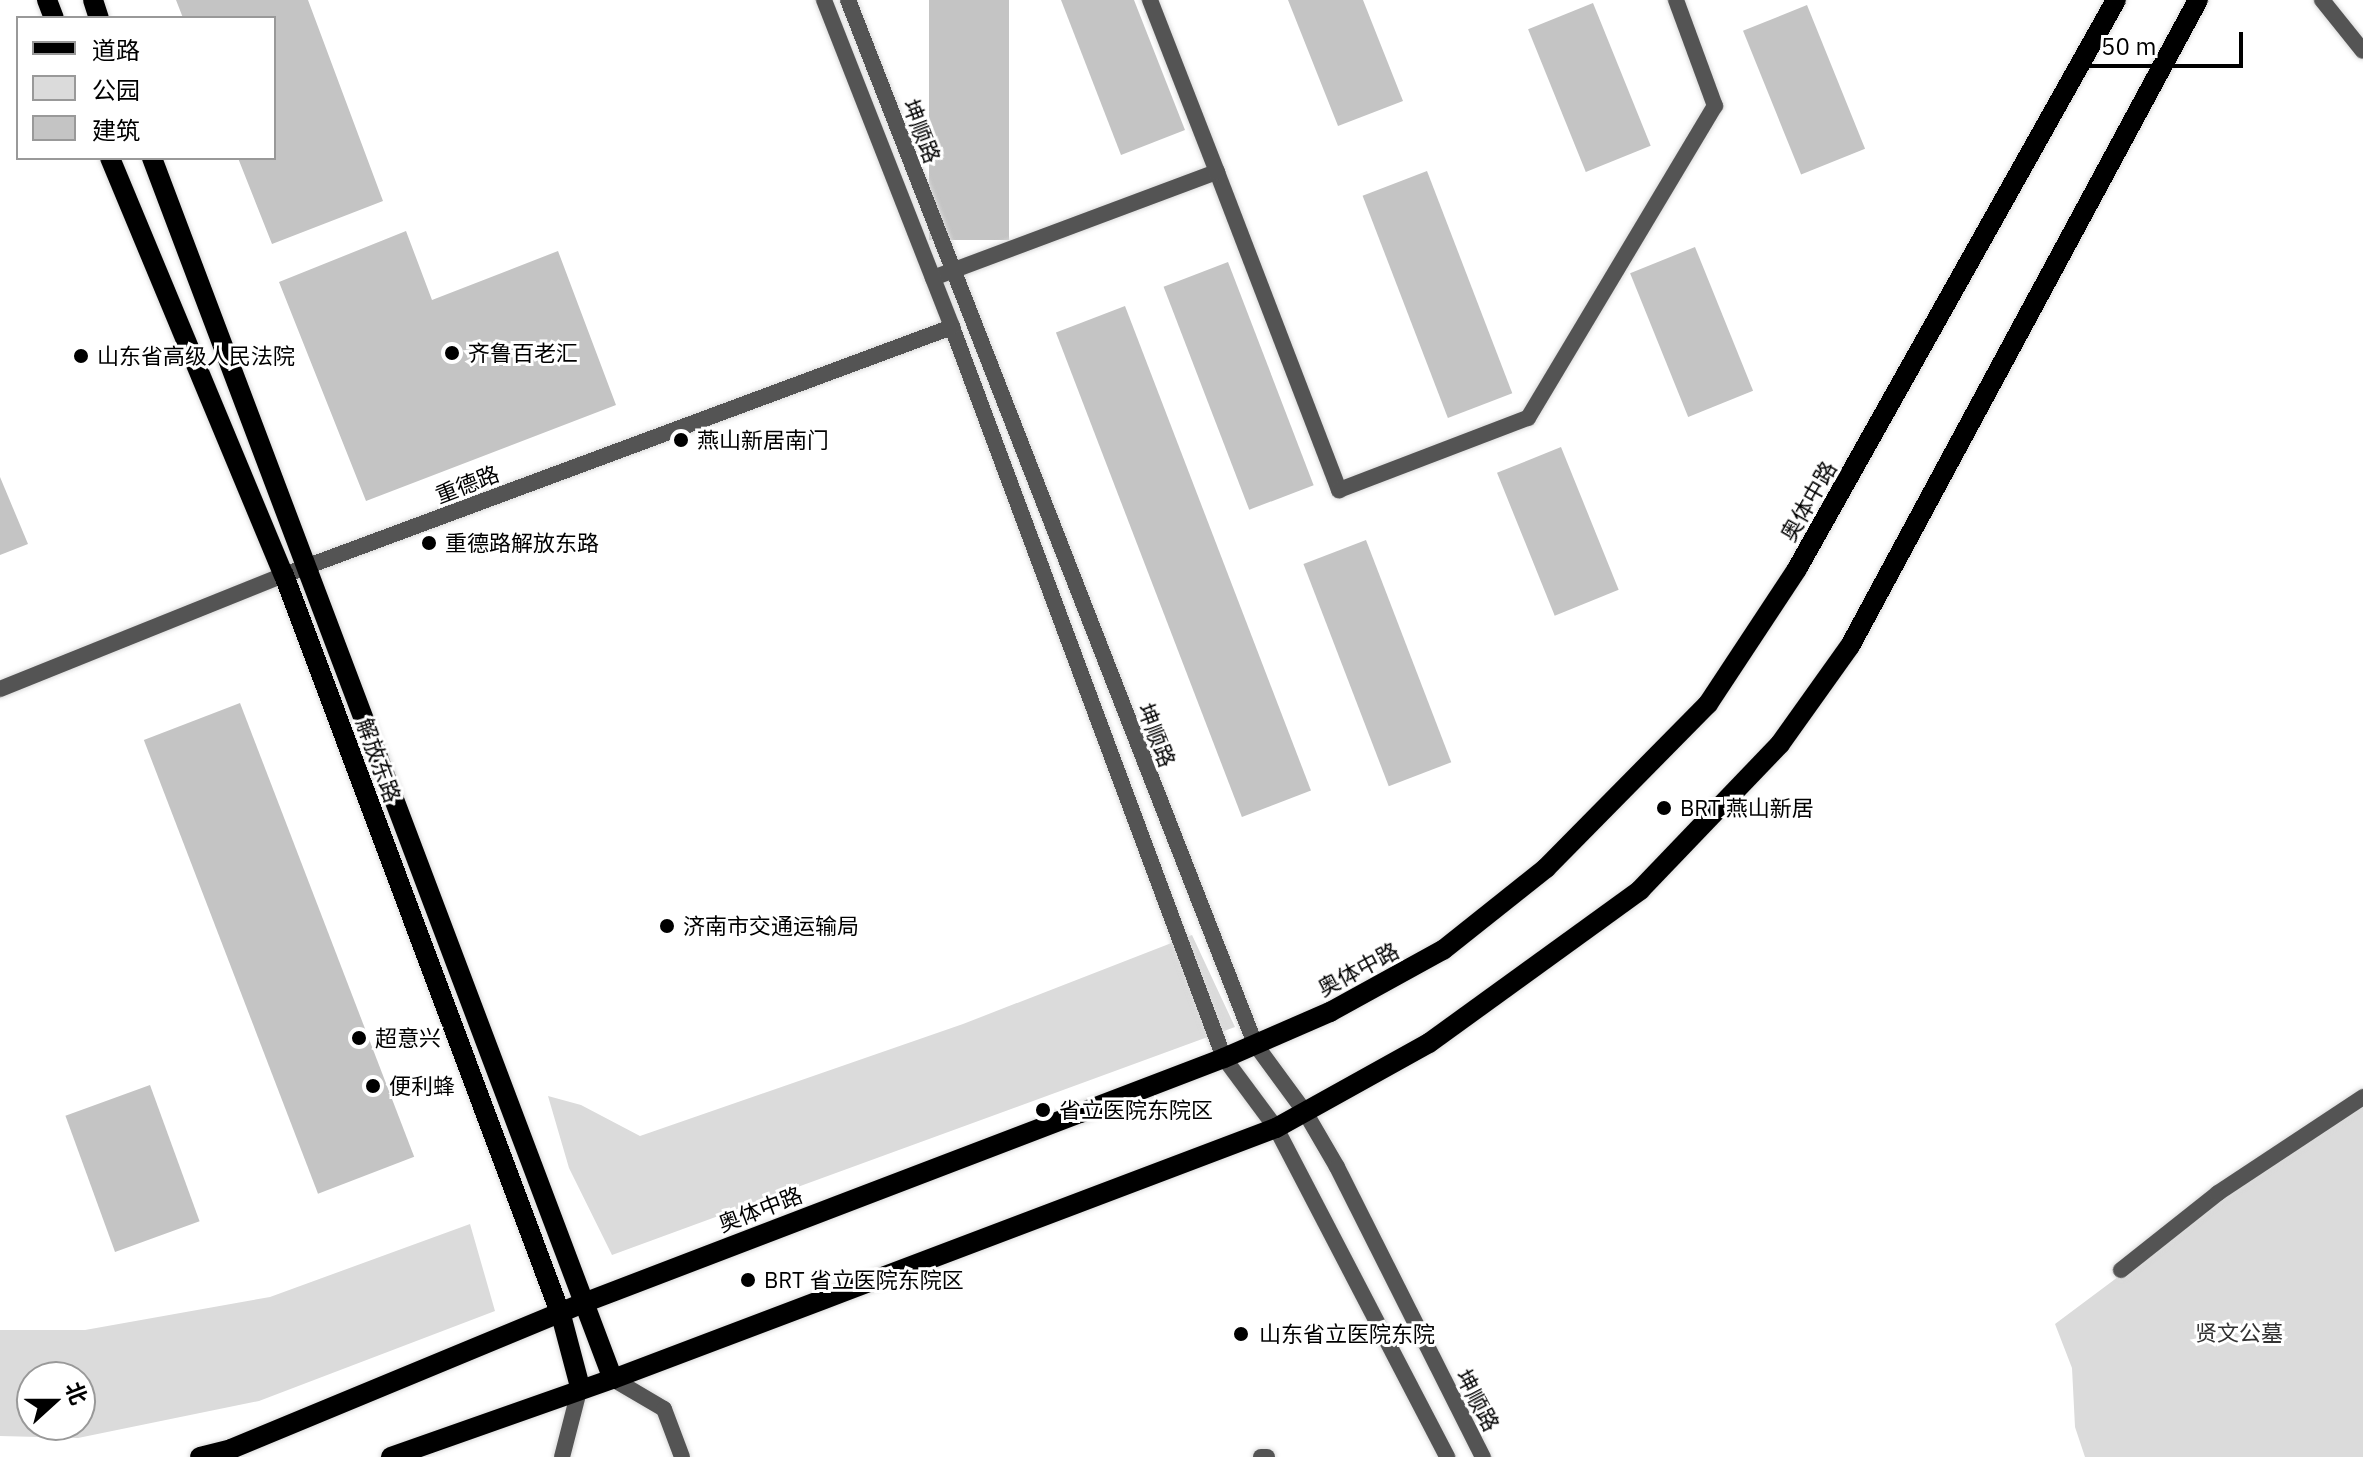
<!DOCTYPE html>
<meta charset="utf-8">
<style>
body{margin:0}
#map{position:relative;width:2363px;height:1457px;overflow:hidden;background:#fff;font-family:"IBM Plex Sans","Noto Sans SC",sans-serif}
div>[style]{position:absolute}
.green>*{inset:0;background:#dbdbdb}
.building>*{inset:0;background:#c4c4c4;transform-origin:0 0}
.roads{filter:drop-shadow(0 0 2px #dbdbdb) drop-shadow(0 0 2px #dbdbdb)}
.minor>*{height:16px;margin:-8px;padding:0 8px;transform-origin:8px;border-radius:8px;background:#545454}
.tertiary>*{height:16px;margin:-8px;padding:0 8px;transform-origin:8px;border-radius:8px;background:#545454}
.primary>*{height:20px;margin:-10px;padding:0 10px;transform-origin:10px;border-radius:10px;background:#000}
.dots>*{width:22px;height:22px;translate:-50% -50%;box-sizing:border-box;border:4px solid #fff;border-radius:50%}
span{translate:-50% -50%;white-space:nowrap;text-align:center;line-height:1.15;-webkit-text-stroke:6px #fff;paint-order:stroke}
.street-label{font-size:22px;color:#000}
.poi-label{font-size:22px;color:#000}
.left{translate:0 -50%;text-align:left}
.park-label{font-size:22px;color:#323232}
.legend{position:absolute;left:16px;top:16px;width:260px;height:144px;box-sizing:border-box;background:#fff;border:2px solid #999;margin:0;padding:10px 14px;list-style:none;font-size:24px;color:#000}
.legend li{display:flex;align-items:center;gap:16px;height:40px}
.legend b{width:40px;border:2px solid #999}
.north{position:absolute;left:16px;top:1361px;width:80px;height:80px;box-sizing:border-box;background:#fff;border:2px solid #999;border-radius:50%;rotate:69deg;font-size:22px;font-weight:700;line-height:32px;text-align:center;color:#000}
.north::after{content:'';display:block;margin:auto;width:28px;height:36px;background:#000;clip-path:polygon(50% 0,100% 100%,50% 72%,0 100%)}
.scale{position:absolute;left:2087px;top:32px;width:156px;height:36px;box-sizing:border-box;border:4px solid #000;border-top:0;padding-left:10px;font-size:24px;line-height:28px;white-space:nowrap;color:#000;-webkit-text-stroke:6px #fff;paint-order:stroke}
</style>
<div id="map">
<div class="green">
<div style="clip-path:polygon(1192px 935px,1235px 1027px,612px 1255px,569px 1168px,548px 1096px,581px 1105px,640px 1136px,963px 1024px)"></div>
<div style="clip-path:polygon(2363px 1094px,2363px 1457px,2085px 1457px,2075px 1427px,2072px 1368px,2055px 1324px)"></div>
<div style="clip-path:polygon(evenodd,470px 1224px,495px 1311px,259px 1401px,78px 1438px,0 1436px,0 1330px,85px 1330px,270px 1297px,470px 1224px,80px 1377px,80px 1425px,32px 1425px,32px 1377px,80px 1377px)"></div>
</div>
<div class="building">
<div style="clip-path:polygon(176px 0,308px 0,383px 201px,272px 244px,238px 158px,274px 158px,274px 18px,183px 18px)"></div>
<div style="left:929px;top:0;width:80px;height:240px"></div>
<div style="clip-path:polygon(1061px 0,1134px 0,1185px 130px,1121px 155px)"></div>
<div style="clip-path:polygon(1288px 0,1363px 0,1403px 101px,1338px 126px)"></div>
<div style="left:1593px;top:3px;width:154px;height:70px;rotate:68deg"></div>
<div style="left:1807px;top:5px;width:155px;height:69px;rotate:68deg"></div>
<div style="left:1427px;top:171px;width:238px;height:69px;rotate:69deg"></div>
<div style="clip-path:polygon(406px 231px,432px 300px,558px 251px,616px 405px,366px 501px,279px 282px)"></div>
<div style="left:1695px;top:247px;width:155px;height:70px;rotate:68deg"></div>
<div style="left:1228px;top:262px;width:239px;height:69px;rotate:69deg"></div>
<div style="left:1125px;top:306px;width:519px;height:74px;rotate:69deg"></div>
<div style="left:1561px;top:447px;width:154px;height:69px;rotate:68deg"></div>
<div style="clip-path:polygon(0 477px,28px 544px,0 555px)"></div>
<div style="left:1366px;top:540px;width:238px;height:67px;rotate:69deg"></div>
<div style="left:240px;top:703px;width:486px;height:103px;rotate:69deg"></div>
<div style="left:150px;top:1085px;width:145px;height:90px;rotate:70deg"></div>
</div>
<div class="roads">
<div class="minor">
<div style="left:1217px;top:172px;width:341px;rotate:69deg"></div>
<div style="left:1339px;top:490px;width:202px;rotate:-20.9deg"></div>
<div style="left:1528px;top:418px;width:364px;rotate:-59.1deg"></div>
<div style="left:1715px;top:106px;width:113px;rotate:-110.2deg"></div>
<div style="left:933px;top:278px;width:303px;rotate:-20.5deg"></div>
<div style="left:1217px;top:172px;width:185px;rotate:-111.3deg"></div>
<div style="left:2121px;top:1270px;width:124px;rotate:-38.4deg"></div>
<div style="left:2218px;top:1193px;width:174px;rotate:-33.5deg"></div>
<div style="left:613px;top:1379px;width:59px;rotate:30.5deg"></div>
<div style="left:664px;top:1409px;width:51px;rotate:69.4deg"></div>
<div style="left:562px;top:1457px;width:72px;rotate:-75.6deg"></div>
<div style="left:1261px;top:1457px;width:6px"></div>
</div>
<div class="tertiary">
<div style="left:824px;top:0;width:351px;rotate:68.6deg"></div>
<div style="left:952px;top:327px;width:780px;rotate:69.59deg"></div>
<div style="left:1224px;top:1058px;width:87px;rotate:53.4deg"></div>
<div style="left:1276px;top:1128px;width:371px;rotate:62.5deg"></div>
<div style="left:848px;top:0;width:1121px;rotate:68.7deg"></div>
<div style="left:1255px;top:1044px;width:84px;rotate:53.7deg"></div>
<div style="left:1305px;top:1112px;width:64px;rotate:59.8deg"></div>
<div style="left:1337px;top:1167px;width:325px;rotate:63.3deg"></div>
<div style="left:2322px;top:0;width:65px;rotate:51.2deg"></div>
<div style="left:0;top:689px;width:306px;rotate:-21.9deg"></div>
<div style="left:284px;top:575px;width:713px;rotate:-20.37deg"></div>
</div>
<div class="primary">
<div style="left:47px;top:0;width:19px;rotate:69deg"></div>
<div style="left:93px;top:0;width:19px;rotate:72deg"></div>
<div style="left:110px;top:158px;width:452px;rotate:67.4deg"></div>
<div style="left:284px;top:575px;width:790px;rotate:69.48deg"></div>
<div style="left:561px;top:1315px;width:74px;rotate:75.2deg"></div>
<div style="left:152px;top:158px;width:1305px;rotate:69.32deg"></div>
<div style="left:200px;top:1457px;width:32px;rotate:-14deg"></div>
<div style="left:231px;top:1449px;width:384px;rotate:-22.5deg"></div>
<div style="left:586px;top:1302px;width:683px;rotate:-20.93deg"></div>
<div style="left:1224px;top:1058px;width:116px;rotate:-23.5deg"></div>
<div style="left:1330px;top:1012px;width:129px;rotate:-28.8deg"></div>
<div style="left:1443px;top:950px;width:132px;rotate:-38.5deg"></div>
<div style="left:1546px;top:868px;width:231px;rotate:-45.4deg"></div>
<div style="left:1708px;top:704px;width:162px;rotate:-56.6deg"></div>
<div style="left:1797px;top:569px;width:652px;rotate:-60.72deg"></div>
<div style="left:391px;top:1457px;width:235px;rotate:-19.4deg"></div>
<div style="left:613px;top:1379px;width:709px;rotate:-20.74deg"></div>
<div style="left:1276px;top:1128px;width:175px;rotate:-29.1deg"></div>
<div style="left:1429px;top:1043px;width:261px;rotate:-35.9deg"></div>
<div style="left:1640px;top:890px;width:202px;rotate:-46.2deg"></div>
<div style="left:1780px;top:744px;width:120px;rotate:-54.5deg"></div>
<div style="left:1850px;top:646px;width:734px;rotate:-61.69deg"></div>
</div>
</div>
<div class="dots">
<div style="left:452px;top:353px;background:#000"></div>
<div style="left:81px;top:356px;background:#000"></div>
<div style="left:681px;top:440px;background:#000"></div>
<div style="left:429px;top:543px;background:#000"></div>
<div style="left:1664px;top:808px;background:#000"></div>
<div style="left:667px;top:926px;background:#000"></div>
<div style="left:359px;top:1038px;background:#000"></div>
<div style="left:373px;top:1086px;background:#000"></div>
<div style="left:1043px;top:1110px;background:#000"></div>
<div style="left:748px;top:1280px;background:#000"></div>
<div style="left:1241px;top:1334px;background:#000"></div>
</div>
<div class="street-label">
<span style="left:922px;top:131px;rotate:69deg">坤顺路</span>
<span style="left:467px;top:484px;rotate:-21deg">重德路</span>
<span style="left:1808px;top:501px;rotate:-60deg">奥体中路</span>
<span style="left:1157px;top:735px;rotate:69deg">坤顺路</span>
<span style="left:379px;top:760px;rotate:70deg">解放东路</span>
<span style="left:1358px;top:969px;rotate:-28deg">奥体中路</span>
<span style="left:760px;top:1209px;rotate:-21deg">奥体中路</span>
<span style="left:1478px;top:1400px;rotate:62deg">坤顺路</span>
</div>
<div class="poi-label">
<span class="left" style="left:468px;top:353px">齐鲁百老汇</span>
<span class="left" style="left:97px;top:356px">山东省高级人民法院</span>
<span class="left" style="left:697px;top:440px">燕山新居南门</span>
<span class="left" style="left:445px;top:543px">重德路解放东路</span>
<span class="left" style="left:1680px;top:808px">BRT 燕山新居</span>
<span class="left" style="left:683px;top:926px">济南市交通运输局</span>
<span class="left" style="left:375px;top:1038px">超意兴</span>
<span class="left" style="left:389px;top:1086px">便利蜂</span>
<span class="left" style="left:1059px;top:1110px">省立医院东院区</span>
<span class="left" style="left:764px;top:1280px">BRT 省立医院东院区</span>
<span class="left" style="left:1259px;top:1334px">山东省立医院东院</span>
</div>
<div class="park-label">
<span style="left:2239px;top:1333px">贤文公墓</span>
</div>
<ul class="legend">
<li><b style="height:10px;background:#000"></b>道路</li>
<li><b style="height:22px;background:#dbdbdb"></b>公园</li>
<li><b style="height:22px;background:#c4c4c4"></b>建筑</li>
</ul>
<div class="north">北</div>
<div class="scale">50 m</div>
</div>
